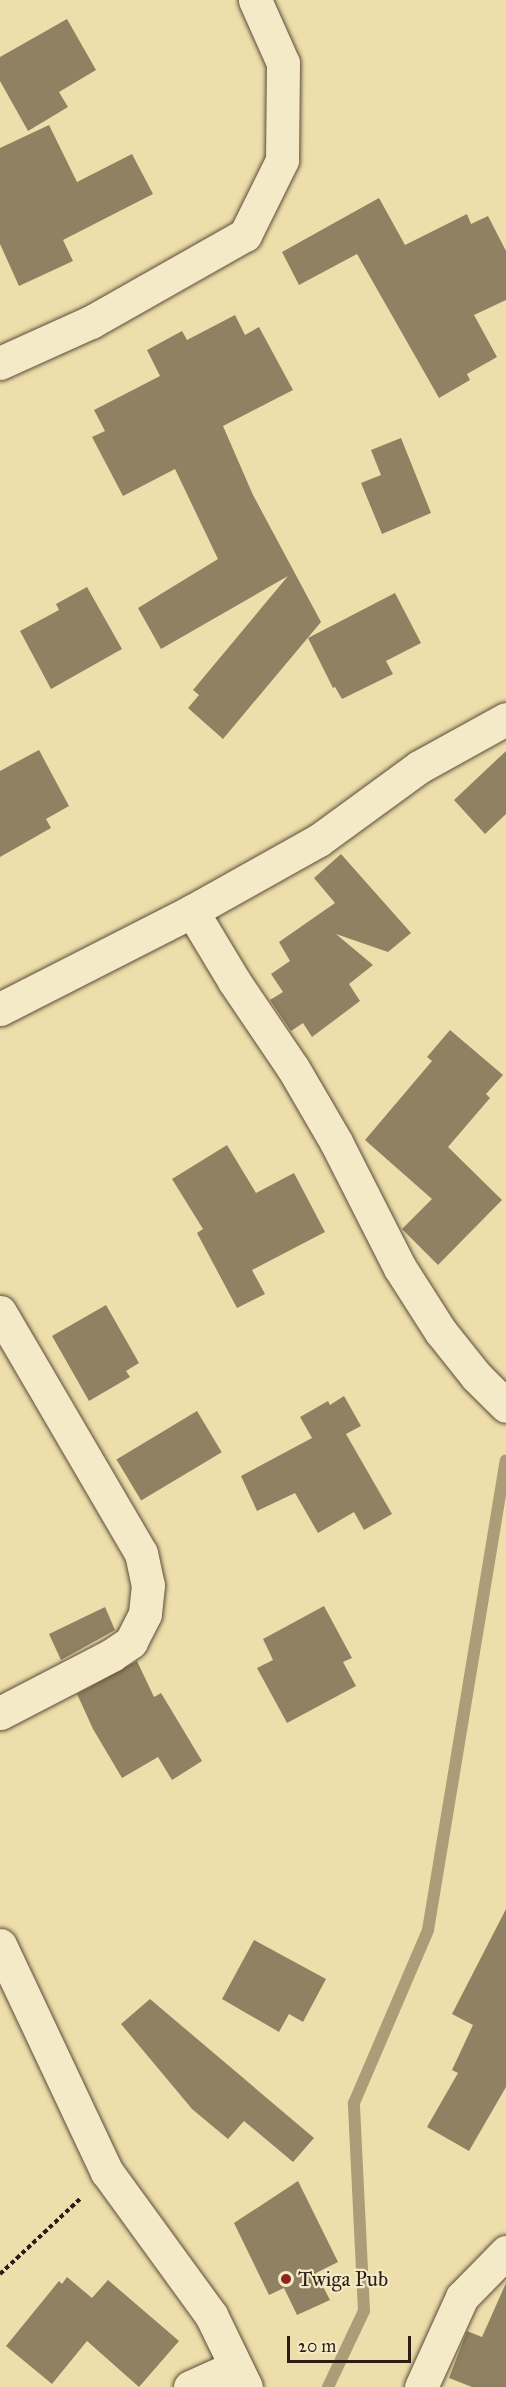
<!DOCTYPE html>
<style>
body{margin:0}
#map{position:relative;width:506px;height:2387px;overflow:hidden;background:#eedeab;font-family:"IM FELL Great Primer",serif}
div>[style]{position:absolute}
.stream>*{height:12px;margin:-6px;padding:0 6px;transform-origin:6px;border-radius:6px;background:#ac9c77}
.building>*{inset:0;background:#908162;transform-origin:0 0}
.path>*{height:4px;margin-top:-2px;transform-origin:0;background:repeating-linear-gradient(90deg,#2b1d13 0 4.5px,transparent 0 7.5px)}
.roads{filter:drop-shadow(0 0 2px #5c4d39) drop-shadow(0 0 2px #5c4d39)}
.street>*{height:33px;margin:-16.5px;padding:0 16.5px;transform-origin:16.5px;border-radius:16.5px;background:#f4eac8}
.dots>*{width:16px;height:16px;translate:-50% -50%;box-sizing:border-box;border:3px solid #f4eac8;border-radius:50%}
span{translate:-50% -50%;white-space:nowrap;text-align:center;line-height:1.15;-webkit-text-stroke:4.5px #f4eac8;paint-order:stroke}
.poi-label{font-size:21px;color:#2b1d13}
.left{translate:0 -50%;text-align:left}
.scale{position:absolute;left:287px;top:2336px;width:124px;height:27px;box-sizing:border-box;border:3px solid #2b1d13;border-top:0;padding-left:8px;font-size:18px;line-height:21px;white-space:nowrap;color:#2b1d13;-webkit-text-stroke:4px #f4eac8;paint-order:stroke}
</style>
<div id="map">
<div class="stream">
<div style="left:328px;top:2387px;width:84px;rotate:-64.7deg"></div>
<div style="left:364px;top:2311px;width:208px;rotate:-92.8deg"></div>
<div style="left:354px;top:2103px;width:188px;rotate:-66.8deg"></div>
<div style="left:428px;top:1930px;width:476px;rotate:-80.6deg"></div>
</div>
<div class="building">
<div style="clip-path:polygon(67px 19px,96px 70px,59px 92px,68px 107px,28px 131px,0 81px,0 57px)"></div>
<div style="clip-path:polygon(49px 125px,77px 182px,132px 154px,153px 194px,63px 240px,73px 261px,19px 286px,0 244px,0 148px)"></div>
<div style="clip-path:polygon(379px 198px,405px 245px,467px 214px,471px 224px,488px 216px,506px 251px,506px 300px,474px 315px,497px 357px,467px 374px,470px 380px,439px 398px,357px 254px,299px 285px,282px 252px)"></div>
<div style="clip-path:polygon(235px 315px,245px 335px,259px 327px,293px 390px,223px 426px,253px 495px,321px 622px,223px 739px,188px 708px,199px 695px,193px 690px,288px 576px,161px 649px,138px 608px,218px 559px,175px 469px,123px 496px,92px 437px,105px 431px,94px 410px,160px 376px,147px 350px,182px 331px,187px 340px)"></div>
<div style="clip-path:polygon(401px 438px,431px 513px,382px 534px,361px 483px,381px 475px,371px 450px)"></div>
<div style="clip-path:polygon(87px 587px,122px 649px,51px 689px,20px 631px,59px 610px,56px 604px)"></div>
<div style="clip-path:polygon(395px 593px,421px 643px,386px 661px,393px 674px,342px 699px,335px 687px,333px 688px,308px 638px)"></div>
<div style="clip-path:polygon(39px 750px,69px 806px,46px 819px,51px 828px,0 857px,0 771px)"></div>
<div style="clip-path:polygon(506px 751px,506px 814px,485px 834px,454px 800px)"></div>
<div style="clip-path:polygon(341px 854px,411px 933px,388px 952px,336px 934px,373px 965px,349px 984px,360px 1001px,312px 1037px,303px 1023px,291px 1031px,270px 1000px,283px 992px,271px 974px,290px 961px,279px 942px,335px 903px,314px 878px)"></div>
<div style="clip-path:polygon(450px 1030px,503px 1075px,486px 1094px,490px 1098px,448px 1147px,502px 1200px,438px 1265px,402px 1229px,432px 1199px,365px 1140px,432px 1061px,427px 1057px)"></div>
<div style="clip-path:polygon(227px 1145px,256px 1193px,294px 1173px,325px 1232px,252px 1270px,265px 1294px,237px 1308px,197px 1233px,203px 1229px,172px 1179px)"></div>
<div style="clip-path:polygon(106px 1305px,139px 1363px,126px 1371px,130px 1377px,89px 1401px,52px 1336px)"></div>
<div style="clip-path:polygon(344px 1396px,361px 1426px,346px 1434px,392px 1514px,364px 1530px,354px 1512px,318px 1533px,295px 1493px,257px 1511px,241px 1476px,312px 1438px,300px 1417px,328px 1401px,330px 1405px)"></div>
<div style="left:197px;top:1411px;width:48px;height:94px;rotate:59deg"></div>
<div style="clip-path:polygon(324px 1606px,352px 1658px,343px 1662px,356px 1686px,287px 1723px,257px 1668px,273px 1660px,263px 1639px)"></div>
<div style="clip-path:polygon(105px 1607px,115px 1630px,61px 1660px,49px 1634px)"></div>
<div style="clip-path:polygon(137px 1661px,154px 1697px,161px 1693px,202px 1761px,172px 1780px,158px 1757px,122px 1778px,93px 1729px,77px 1694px)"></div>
<div style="clip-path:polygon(506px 1909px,506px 2087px,469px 2151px,427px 2127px,458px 2073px,452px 2070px,473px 2025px,452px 2014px)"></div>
<div style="clip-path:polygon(254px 1940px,326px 1979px,303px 2022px,289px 2014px,279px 2032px,222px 1999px)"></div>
<div style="clip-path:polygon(150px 1999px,314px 2138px,293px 2162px,244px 2121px,228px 2139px,192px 2109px,121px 2024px)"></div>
<div style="clip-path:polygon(298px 2181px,338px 2262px,316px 2273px,330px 2300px,297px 2315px,284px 2288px,269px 2295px,234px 2223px)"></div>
<div style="clip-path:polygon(67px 2277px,92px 2298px,108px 2280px,179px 2341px,139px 2387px,87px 2341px,52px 2384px,6px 2346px,59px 2281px,62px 2284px)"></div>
<div style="clip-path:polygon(506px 2283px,506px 2387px,472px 2387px,449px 2378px,467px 2331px,482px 2337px)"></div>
</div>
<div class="path">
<div style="left:0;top:2274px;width:110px;rotate:-43.2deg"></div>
</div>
<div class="roads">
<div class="street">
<div style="left:0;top:363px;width:100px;rotate:-24.3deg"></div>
<div style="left:91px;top:322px;width:177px;rotate:-29.5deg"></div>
<div style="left:245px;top:235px;width:84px;rotate:-63.7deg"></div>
<div style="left:282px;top:160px;width:97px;rotate:-89.4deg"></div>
<div style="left:283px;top:63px;width:69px;rotate:-114deg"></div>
<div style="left:192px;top:911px;width:82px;rotate:59deg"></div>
<div style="left:234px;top:981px;width:105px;rotate:55.9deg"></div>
<div style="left:293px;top:1068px;width:86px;rotate:59.8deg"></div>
<div style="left:336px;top:1142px;width:141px;rotate:63.1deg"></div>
<div style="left:400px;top:1268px;width:76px;rotate:57.4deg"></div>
<div style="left:441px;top:1332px;width:56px;rotate:51.5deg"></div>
<div style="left:476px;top:1376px;width:42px;rotate:45deg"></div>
<div style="left:0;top:1009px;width:216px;rotate:-27deg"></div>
<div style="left:192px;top:911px;width:145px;rotate:-29.2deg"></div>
<div style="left:319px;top:840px;width:124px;rotate:-36.1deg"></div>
<div style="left:419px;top:767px;width:99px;rotate:-28.9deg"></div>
<div style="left:0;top:1312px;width:279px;rotate:59.7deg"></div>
<div style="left:141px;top:1553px;width:33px;rotate:78deg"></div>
<div style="left:148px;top:1585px;width:29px;rotate:96deg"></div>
<div style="left:145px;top:1614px;width:31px;rotate:117deg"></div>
<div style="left:131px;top:1642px;width:23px;rotate:146deg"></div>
<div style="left:112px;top:1655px;width:126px;rotate:152.6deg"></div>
<div style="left:0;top:1945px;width:251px;rotate:64.8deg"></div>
<div style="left:107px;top:2172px;width:177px;rotate:54deg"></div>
<div style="left:211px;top:2315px;width:80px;rotate:64.1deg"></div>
<div style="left:190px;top:2387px;width:49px;rotate:-24deg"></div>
<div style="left:421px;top:2387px;width:99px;rotate:-65.5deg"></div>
<div style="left:462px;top:2297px;width:63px;rotate:-45.6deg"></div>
</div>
</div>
<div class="dots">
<div style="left:286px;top:2279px;background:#8f2418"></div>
</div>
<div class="poi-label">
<span class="left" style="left:298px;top:2279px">Twiga Pub</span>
</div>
<div class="scale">20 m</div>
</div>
